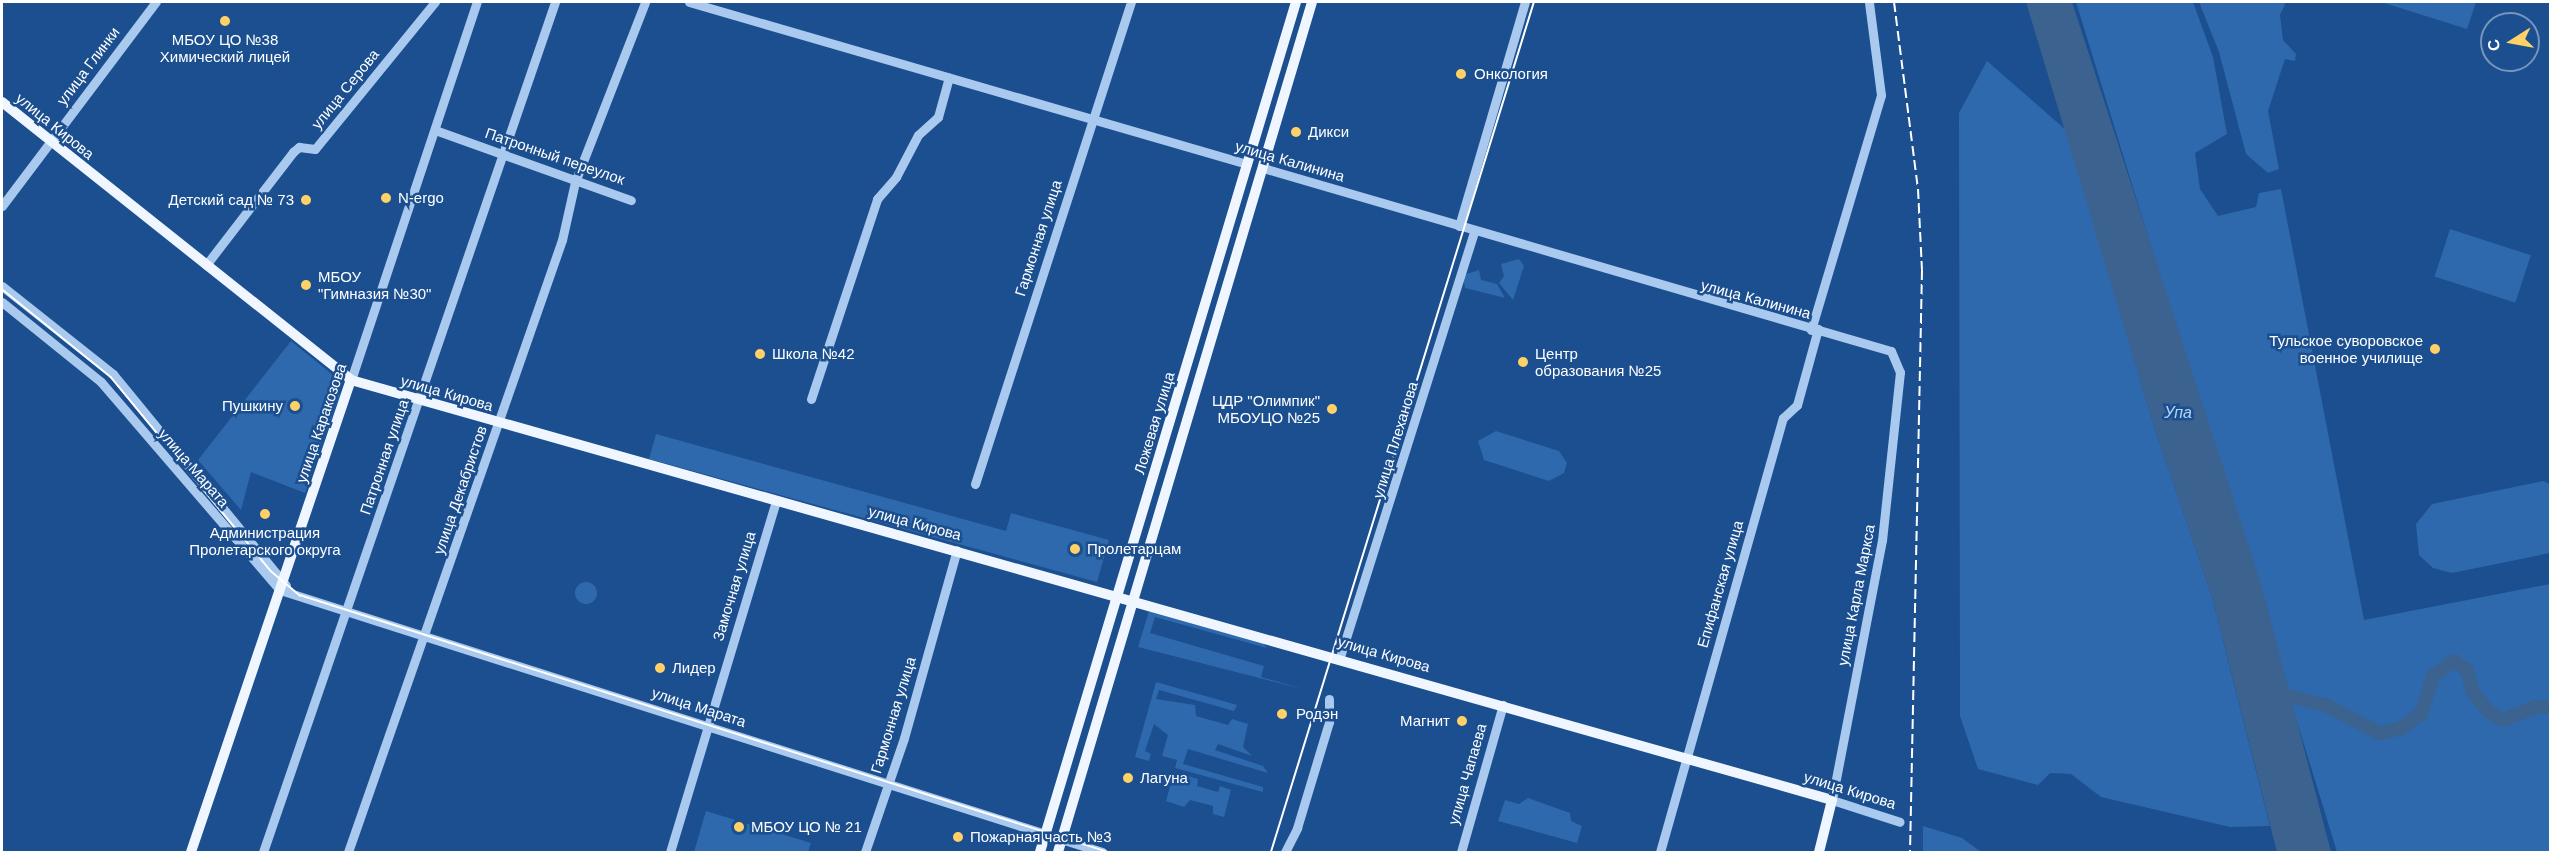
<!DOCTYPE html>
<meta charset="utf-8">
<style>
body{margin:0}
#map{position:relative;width:2552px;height:854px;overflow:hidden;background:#1b4f8f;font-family:Arial,sans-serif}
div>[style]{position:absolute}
.green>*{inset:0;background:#2e69ad;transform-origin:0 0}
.round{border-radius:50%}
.water>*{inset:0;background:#3c6290}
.river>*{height:14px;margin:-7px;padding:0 7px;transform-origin:7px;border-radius:7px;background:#3c6290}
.minor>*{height:9px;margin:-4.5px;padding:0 4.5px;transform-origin:4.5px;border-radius:4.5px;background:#a9c9ee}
.major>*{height:10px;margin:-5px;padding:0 5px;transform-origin:5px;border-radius:5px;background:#f0f6ff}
.tram>*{height:1.5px;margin:-0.75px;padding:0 0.75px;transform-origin:0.75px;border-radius:0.75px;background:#fff}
.rail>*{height:2px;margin-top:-1px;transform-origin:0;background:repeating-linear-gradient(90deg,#fff 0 10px,transparent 0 14.5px)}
.dots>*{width:16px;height:16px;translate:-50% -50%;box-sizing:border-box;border:3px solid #1b4f8f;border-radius:50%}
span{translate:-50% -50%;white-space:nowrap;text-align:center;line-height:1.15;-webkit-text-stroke:5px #1b4f8f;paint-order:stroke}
.poi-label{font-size:15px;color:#fff}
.left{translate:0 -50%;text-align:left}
.right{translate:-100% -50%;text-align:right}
.street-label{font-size:15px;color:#fff}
.water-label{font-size:16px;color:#b5d3f5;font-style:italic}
.frame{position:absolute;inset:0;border:3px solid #fff;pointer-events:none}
.north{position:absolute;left:2480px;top:12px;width:60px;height:60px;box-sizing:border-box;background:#1b4f8f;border:2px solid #7695bc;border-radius:50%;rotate:259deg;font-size:16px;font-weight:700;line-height:24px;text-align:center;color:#fff}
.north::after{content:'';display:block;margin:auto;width:21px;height:27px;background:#ffd166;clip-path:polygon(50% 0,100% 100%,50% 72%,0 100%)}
</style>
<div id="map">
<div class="green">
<div style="clip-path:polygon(2076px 2px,2193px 2px,2213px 57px,2227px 134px,2195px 153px,2200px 189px,2218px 216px,2256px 207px,2259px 193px,2281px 189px,2364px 620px,2550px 584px,2550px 852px,2337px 852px)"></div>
<div style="clip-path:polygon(2199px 2px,2286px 2px,2280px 15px,2283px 40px,2296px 54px,2295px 61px,2285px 59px,2268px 111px,2279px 169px,2268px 173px,2246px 154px,2219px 52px)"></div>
<div style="clip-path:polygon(2381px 2px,2476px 2px,2467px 29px)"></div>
<div style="clip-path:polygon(1987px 61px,2066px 130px,2153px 423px,2212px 597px,2270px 826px,2230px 827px,2101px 797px,2071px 774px,2050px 773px,2038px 785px,1978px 769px,1960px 716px,1959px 113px)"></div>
<div style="left:2450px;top:229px;width:85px;height:50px;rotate:18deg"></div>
<div style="clip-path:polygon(1519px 259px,1524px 266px,1513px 300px,1499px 283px,1504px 276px,1501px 264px)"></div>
<div style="clip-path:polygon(1479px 270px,1481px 280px,1497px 284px,1505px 298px,1465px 288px,1463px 275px)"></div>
<div style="clip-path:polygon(291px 341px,334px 376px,340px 394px,305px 493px,251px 472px,241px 510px,198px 460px)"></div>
<div style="clip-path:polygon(1496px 431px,1559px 451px,1567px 463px,1564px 473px,1549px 481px,1484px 460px,1478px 441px)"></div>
<div style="clip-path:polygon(656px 434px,1006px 531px,1011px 513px,1109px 540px,1097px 582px,649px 459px)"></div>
<div style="clip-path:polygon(2543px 481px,2550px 484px,2550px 553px,2452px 573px,2433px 568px,2419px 555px,2416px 524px,2432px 504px)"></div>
<div class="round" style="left:575px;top:582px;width:22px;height:22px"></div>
<div style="clip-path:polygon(1149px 611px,1263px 643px,1267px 648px,1155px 617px,1150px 633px,1264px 666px,1261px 677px,1306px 690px,1138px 647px)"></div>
<div style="clip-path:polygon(1156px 682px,1237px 705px,1234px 711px,1159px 690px,1156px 699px,1195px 705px,1196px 716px,1228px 725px,1232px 719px,1248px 724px,1243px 747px,1252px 756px,1218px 744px,1215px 750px,1263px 766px,1268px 773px,1188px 749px,1183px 764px,1263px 787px,1263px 792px,1175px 768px,1177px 760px,1162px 756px,1168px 735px,1154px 724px,1145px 751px,1151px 754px,1149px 761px,1135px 757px)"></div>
<div style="clip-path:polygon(1174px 772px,1198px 779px,1197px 786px,1218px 792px,1220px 786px,1231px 790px,1224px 817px,1213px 814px,1213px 806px,1190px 800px,1184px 807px,1166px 801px)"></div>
<div style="clip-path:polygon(1528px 798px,1570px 813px,1571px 821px,1582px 826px,1577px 843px,1498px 821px,1505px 800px,1519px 804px)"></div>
<div style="clip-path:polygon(706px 811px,811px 843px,808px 852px,694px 852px)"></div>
<div style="clip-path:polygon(1923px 826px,1962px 838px,1981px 852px,1923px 852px)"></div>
</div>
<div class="water">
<div style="clip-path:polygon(2026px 2px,2072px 2px,2262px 587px,2331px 852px,2277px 852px,2212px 597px,2153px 423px)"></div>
</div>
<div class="river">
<div style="left:2274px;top:701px;width:18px;rotate:-13deg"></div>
<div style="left:2292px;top:697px;width:34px;rotate:14deg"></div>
<div style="left:2325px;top:705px;width:61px;rotate:27.4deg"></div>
<div style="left:2379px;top:733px;width:21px;rotate:-11deg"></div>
<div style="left:2400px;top:729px;width:26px;rotate:-36deg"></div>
<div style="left:2421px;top:714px;width:40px;rotate:-72deg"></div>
<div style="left:2433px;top:676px;width:26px;rotate:-36deg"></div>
<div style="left:2454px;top:661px;width:16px;rotate:35deg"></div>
<div style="left:2467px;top:670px;width:23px;rotate:75deg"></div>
<div style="left:2473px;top:692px;width:23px;rotate:52deg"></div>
<div style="left:2487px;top:710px;width:19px;rotate:32deg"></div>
<div style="left:2503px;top:720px;width:35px;rotate:-22deg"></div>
<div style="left:2536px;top:707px;width:14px"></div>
</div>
<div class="minor">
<div style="left:689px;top:2px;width:581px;rotate:16.19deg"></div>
<div style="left:435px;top:130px;width:208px;rotate:19.7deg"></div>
<div style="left:1263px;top:168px;width:654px;rotate:16.25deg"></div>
<div style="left:1891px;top:351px;width:23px;rotate:67deg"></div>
<div style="left:1900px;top:372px;width:169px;rotate:96.1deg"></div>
<div style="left:1882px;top:540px;width:265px;rotate:100.9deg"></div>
<div style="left:1832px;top:800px;width:71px;rotate:17.9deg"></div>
<div style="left:2px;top:206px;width:256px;rotate:-53deg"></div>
<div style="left:1459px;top:226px;width:234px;rotate:-73.6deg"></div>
<div style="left:206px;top:265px;width:143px;rotate:-52.4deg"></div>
<div style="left:293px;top:152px;width:8px;rotate:-40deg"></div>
<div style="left:299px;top:147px;width:16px;rotate:7deg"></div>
<div style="left:315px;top:149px;width:190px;rotate:-50.8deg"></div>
<div style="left:2px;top:286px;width:142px;rotate:38.4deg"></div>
<div style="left:113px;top:374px;width:273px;rotate:50.7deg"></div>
<div style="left:2px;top:302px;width:127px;rotate:38.9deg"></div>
<div style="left:101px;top:382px;width:274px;rotate:49.3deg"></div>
<div style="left:280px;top:590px;width:863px;rotate:17.68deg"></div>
<div style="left:1811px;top:330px;width:245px;rotate:-73.4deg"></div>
<div style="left:1881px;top:95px;width:94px;rotate:-97.4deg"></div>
<div style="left:351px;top:380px;width:398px;rotate:-71.6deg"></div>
<div style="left:811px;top:399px;width:211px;rotate:-71.7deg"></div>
<div style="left:877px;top:199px;width:29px;rotate:-49deg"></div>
<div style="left:896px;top:177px;width:47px;rotate:-62.4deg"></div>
<div style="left:918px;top:135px;width:27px;rotate:-42deg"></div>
<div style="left:938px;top:117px;width:41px;rotate:-74.6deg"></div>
<div style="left:975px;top:484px;width:507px;rotate:-72.07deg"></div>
<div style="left:1340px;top:657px;width:447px;rotate:-72.5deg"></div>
<div style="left:263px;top:852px;width:899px;rotate:-71.04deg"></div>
<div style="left:348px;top:852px;width:648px;rotate:-70.73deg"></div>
<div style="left:562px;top:240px;width:59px;rotate:-77.4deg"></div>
<div style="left:575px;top:182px;width:193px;rotate:-68.7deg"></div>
<div style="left:670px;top:852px;width:367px;rotate:-73.2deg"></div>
<div style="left:865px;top:852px;width:120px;rotate:-71.1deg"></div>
<div style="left:904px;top:738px;width:195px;rotate:-74.3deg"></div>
<div style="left:1285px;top:852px;width:27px;rotate:-63deg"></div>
<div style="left:1297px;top:828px;width:111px;rotate:-73.2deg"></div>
<div style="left:1329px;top:722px;width:23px;rotate:-90deg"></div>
<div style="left:1461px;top:852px;width:153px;rotate:-74.1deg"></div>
<div style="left:1660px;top:852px;width:451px;rotate:-74.2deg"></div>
<div style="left:1783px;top:418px;width:19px;rotate:-43deg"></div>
<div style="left:1797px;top:405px;width:79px;rotate:-74.6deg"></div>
</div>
<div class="major">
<div style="left:2px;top:102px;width:446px;rotate:38.5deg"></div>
<div style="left:351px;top:380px;width:1539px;rotate:15.83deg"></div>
<div style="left:1832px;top:800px;width:54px;rotate:104deg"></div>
<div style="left:191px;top:852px;width:498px;rotate:-71.3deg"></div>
<div style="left:1040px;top:852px;width:888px;rotate:-73.24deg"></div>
<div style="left:1058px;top:852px;width:887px;rotate:-73.36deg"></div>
</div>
<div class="tram">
<div style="left:2px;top:289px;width:140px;rotate:38.9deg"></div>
<div style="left:111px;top:377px;width:251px;rotate:50.5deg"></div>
<div style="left:271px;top:571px;width:38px;rotate:40deg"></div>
<div style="left:300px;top:595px;width:848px;rotate:17.64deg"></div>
<div style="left:1271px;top:852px;width:890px;rotate:-72.81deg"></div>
</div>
<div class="rail">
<div style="left:1894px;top:2px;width:189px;rotate:82.7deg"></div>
<div style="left:1918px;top:189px;width:81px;rotate:87.2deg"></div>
<div style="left:1922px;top:270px;width:582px;rotate:91.18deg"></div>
</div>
<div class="dots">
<div style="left:225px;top:21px;background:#ffd166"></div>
<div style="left:1461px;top:74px;background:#ffd166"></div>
<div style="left:1296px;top:132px;background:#ffd166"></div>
<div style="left:386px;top:198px;background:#ffd166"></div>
<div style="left:306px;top:200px;background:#ffd166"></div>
<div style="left:306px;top:285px;background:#ffd166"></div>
<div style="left:2435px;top:349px;background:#ffd166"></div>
<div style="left:760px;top:354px;background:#ffd166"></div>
<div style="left:1523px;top:362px;background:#ffd166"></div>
<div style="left:295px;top:406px;background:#ffd166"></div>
<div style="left:1332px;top:409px;background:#ffd166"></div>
<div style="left:265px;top:514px;background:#ffd166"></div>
<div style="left:1075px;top:549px;background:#ffd166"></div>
<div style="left:660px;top:668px;background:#ffd166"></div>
<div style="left:1282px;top:714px;background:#ffd166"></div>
<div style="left:1462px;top:721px;background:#ffd166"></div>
<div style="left:1128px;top:778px;background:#ffd166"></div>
<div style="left:739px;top:827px;background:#ffd166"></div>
<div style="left:958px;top:837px;background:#ffd166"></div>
</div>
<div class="poi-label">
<span style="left:225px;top:48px">МБОУ ЦО №38<br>Химический лицей</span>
<span class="left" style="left:1474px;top:74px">Онкология</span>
<span class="left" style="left:1308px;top:132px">Дикси</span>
<span class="left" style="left:398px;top:198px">N-ergo</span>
<span class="right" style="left:294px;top:200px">Детский сад № 73</span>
<span class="left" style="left:318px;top:285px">МБОУ<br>"Гимназия №30"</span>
<span class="right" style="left:2423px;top:349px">Тульское суворовское<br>военное училище</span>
<span class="left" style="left:1535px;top:362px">Центр<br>образования №25</span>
<span class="left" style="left:772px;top:354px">Школа №42</span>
<span class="right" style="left:1320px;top:409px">ЦДР "Олимпик"<br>МБОУЦО №25</span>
<span class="right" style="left:283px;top:406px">Пушкину</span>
<span style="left:265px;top:541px">Администрация<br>Пролетарского округа</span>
<span class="left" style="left:1087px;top:549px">Пролетарцам</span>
<span class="left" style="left:672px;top:668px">Лидер</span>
<span class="left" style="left:1296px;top:714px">Родэн</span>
<span class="right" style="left:1450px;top:721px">Магнит</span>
<span class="left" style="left:1140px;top:778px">Лагуна</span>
<span class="left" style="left:751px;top:827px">МБОУ ЦО № 21</span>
<span class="left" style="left:970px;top:837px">Пожарная часть №3</span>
</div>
<div class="street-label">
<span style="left:88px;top:66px;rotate:-53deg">улица Глинки</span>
<span style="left:345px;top:89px;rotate:-51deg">улица Серова</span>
<span style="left:55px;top:126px;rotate:39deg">улица Кирова</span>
<span style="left:555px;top:156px;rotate:19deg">Патронный переулок</span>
<span style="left:1290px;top:161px;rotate:16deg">улица Калинина</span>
<span style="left:1038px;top:238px;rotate:-72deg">Гармонная улица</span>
<span style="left:1756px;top:299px;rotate:15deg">улица Калинина</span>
<span style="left:447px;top:393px;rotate:16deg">улица Кирова</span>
<span style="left:321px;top:423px;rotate:-71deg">улица Каракозова</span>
<span style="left:1154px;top:423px;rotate:-73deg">Ложевая улица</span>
<span style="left:1395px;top:440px;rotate:-73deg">улица Плеханова</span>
<span style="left:384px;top:457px;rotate:-71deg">Патронная улица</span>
<span style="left:194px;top:468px;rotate:49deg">улица Марата</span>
<span style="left:460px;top:490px;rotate:-71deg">улица Декабристов</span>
<span style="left:915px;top:523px;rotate:15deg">улица Кирова</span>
<span style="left:1720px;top:584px;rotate:-74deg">Епифанская улица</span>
<span style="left:734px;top:586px;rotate:-73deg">Замочная улица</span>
<span style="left:1856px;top:595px;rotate:-79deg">улица Карла Маркса</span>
<span style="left:1384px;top:654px;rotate:16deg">улица Кирова</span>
<span style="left:699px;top:707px;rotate:18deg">улица Марата</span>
<span style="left:893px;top:715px;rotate:-73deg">Гармонная улица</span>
<span style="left:1467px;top:774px;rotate:-74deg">улица Чапаева</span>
<span style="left:1850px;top:790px;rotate:17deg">улица Кирова</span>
</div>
<div class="water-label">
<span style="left:2178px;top:413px">Упа</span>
</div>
<div class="frame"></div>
<div class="north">С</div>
</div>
